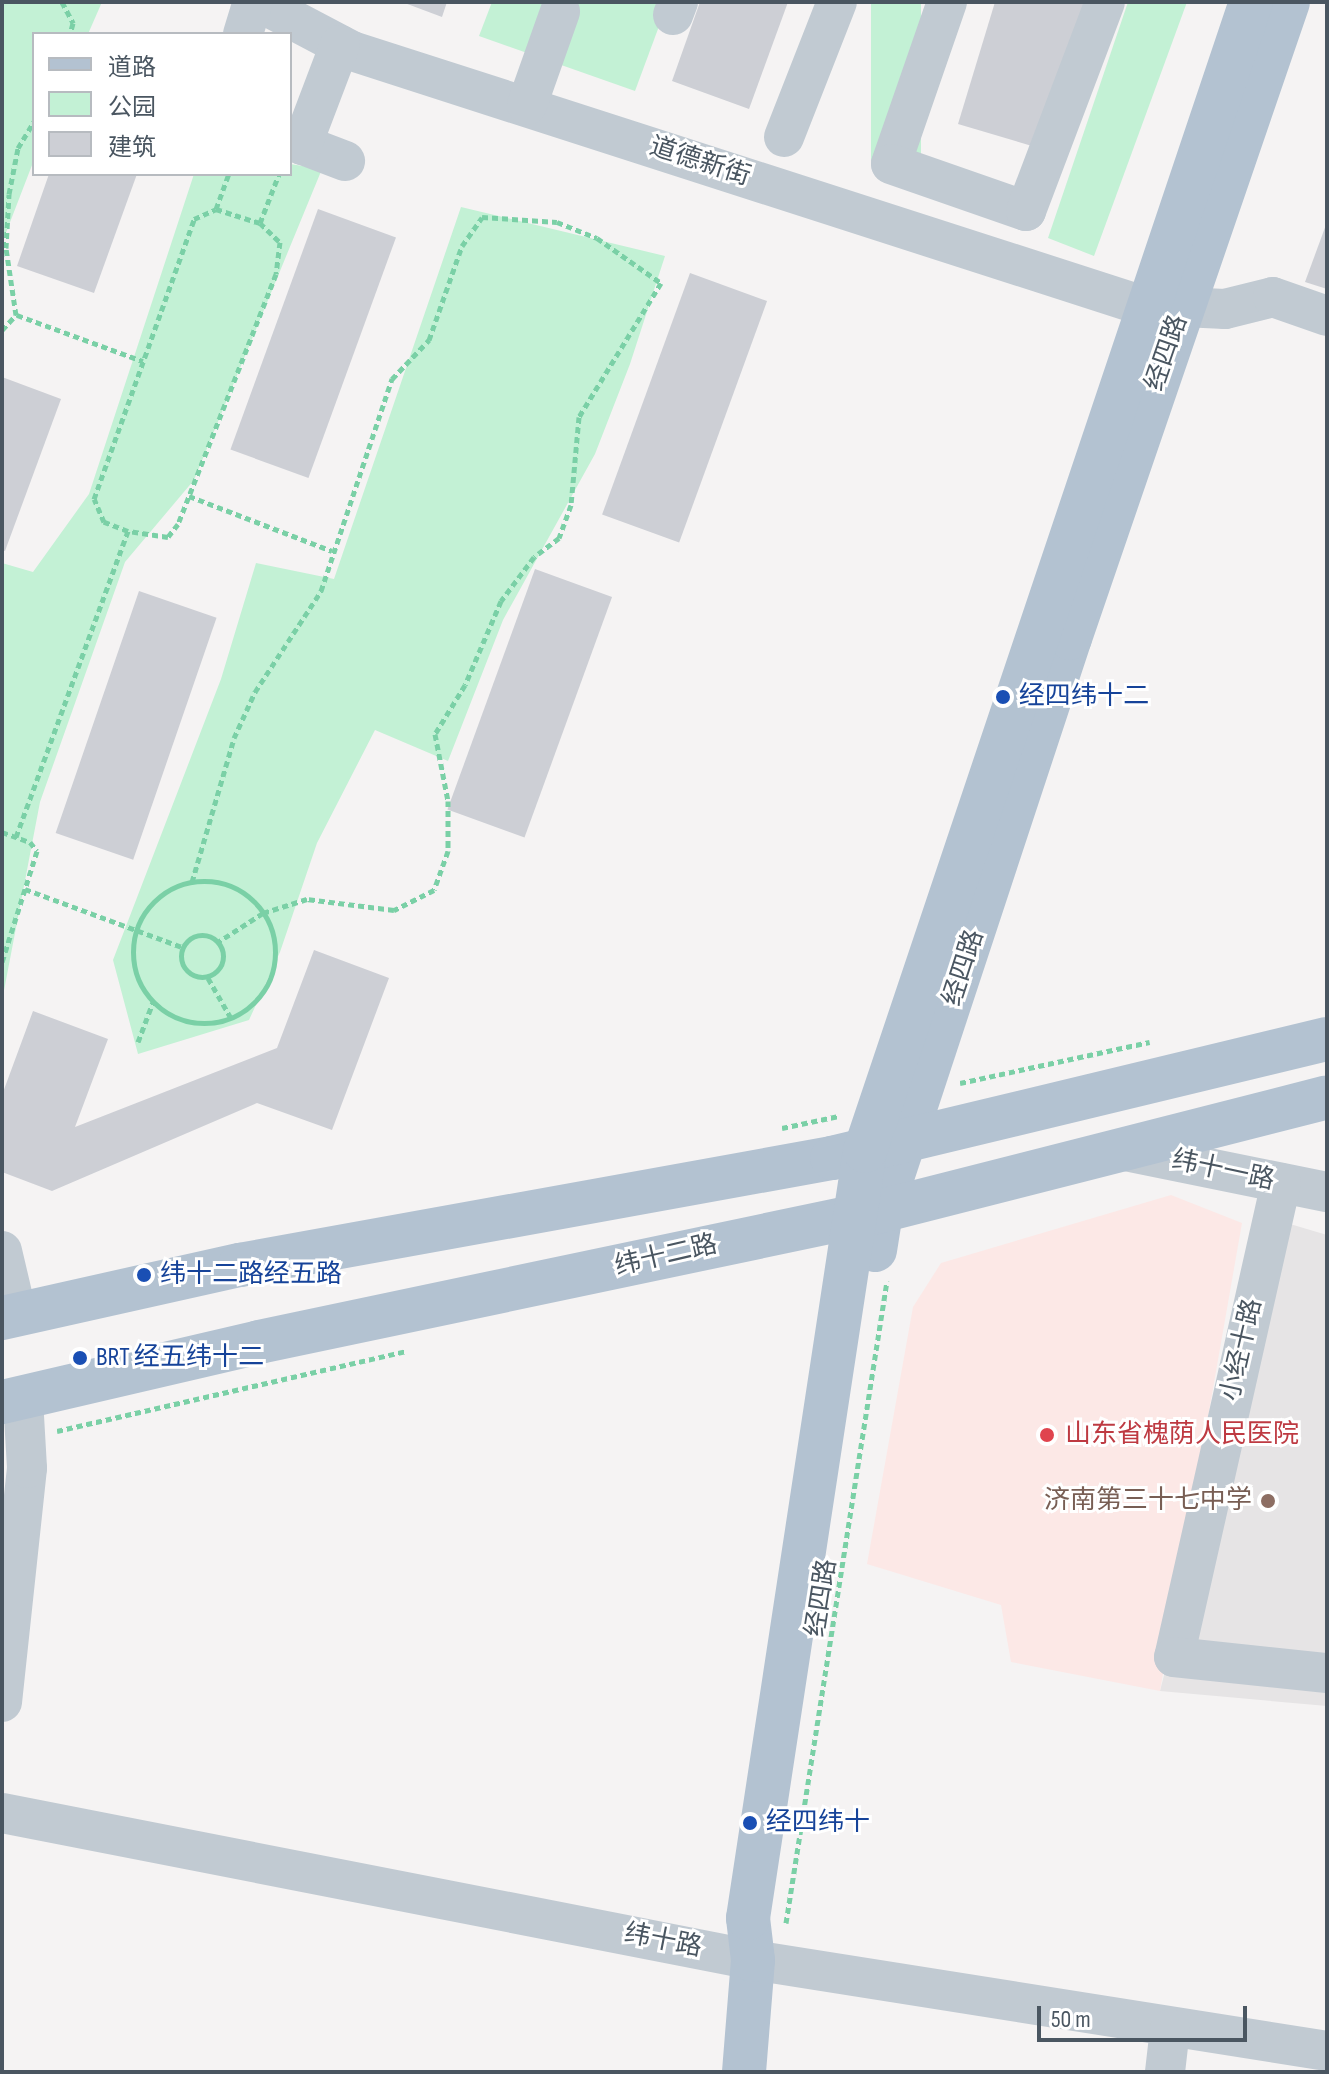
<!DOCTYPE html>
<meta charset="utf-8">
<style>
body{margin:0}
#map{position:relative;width:1329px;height:2074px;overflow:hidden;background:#f5f3f3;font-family:"Sofia Sans Condensed","Noto Sans SC",sans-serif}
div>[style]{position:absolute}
.education>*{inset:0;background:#e6e4e5}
.medical>*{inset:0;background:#fce8e6}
.green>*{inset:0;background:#c3f1d5;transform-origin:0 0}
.building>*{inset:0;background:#cdcfd5;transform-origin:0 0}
.path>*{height:5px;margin-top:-2.5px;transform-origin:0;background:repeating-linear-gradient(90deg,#7ad0a6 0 6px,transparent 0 10px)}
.path>.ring{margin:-2.5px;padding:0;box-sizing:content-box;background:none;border:5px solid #7ad0a6;border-radius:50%}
.minor>*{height:40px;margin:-20px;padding:0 20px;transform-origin:20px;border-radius:20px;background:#c1cad2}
.major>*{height:44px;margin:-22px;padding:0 22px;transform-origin:22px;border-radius:22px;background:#b3c2d1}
.dots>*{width:22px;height:22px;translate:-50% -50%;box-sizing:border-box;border:4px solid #fff;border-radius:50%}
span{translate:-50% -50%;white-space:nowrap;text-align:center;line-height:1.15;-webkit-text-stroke:6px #fff;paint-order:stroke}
.street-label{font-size:26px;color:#4a5661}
.transit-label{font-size:26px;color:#164399}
.left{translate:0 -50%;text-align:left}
.health-label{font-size:26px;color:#be3a42}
.education-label{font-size:26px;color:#785e54}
.right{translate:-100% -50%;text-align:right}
.frame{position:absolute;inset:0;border:4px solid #4a5661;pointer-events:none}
.legend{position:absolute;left:32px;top:32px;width:260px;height:144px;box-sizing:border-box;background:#fff;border:2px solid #b7bbc0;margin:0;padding:10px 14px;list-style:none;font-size:24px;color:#4a5661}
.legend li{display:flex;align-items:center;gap:16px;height:40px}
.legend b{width:40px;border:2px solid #b7bbc0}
.scale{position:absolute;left:1037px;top:2006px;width:210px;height:36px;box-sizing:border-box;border:4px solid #4a5661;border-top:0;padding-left:10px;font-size:24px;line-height:28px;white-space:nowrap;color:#4a5661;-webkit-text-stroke:6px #fff;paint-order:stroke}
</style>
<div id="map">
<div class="education">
<div style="clip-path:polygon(1280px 1221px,1327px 1235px,1327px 1706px,1160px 1691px)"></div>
</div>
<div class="medical">
<div style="clip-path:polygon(1171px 1195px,1242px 1223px,1160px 1691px,1011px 1662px,1001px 1605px,867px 1564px,913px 1307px,941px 1263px)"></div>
</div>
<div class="green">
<div style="clip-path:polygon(2px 2px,102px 2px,88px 34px,34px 34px,34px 160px,2px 243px)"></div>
<div style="clip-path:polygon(492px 2px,668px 2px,635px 91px,479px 36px)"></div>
<div style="left:871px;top:2px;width:50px;height:159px"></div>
<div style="clip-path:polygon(1128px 2px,1187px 2px,1094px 256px,1048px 238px)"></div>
<div style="clip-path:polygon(290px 164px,322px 169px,194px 480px,125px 562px,40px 802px,2px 1001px,2px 563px,33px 572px,89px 494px,194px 174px,290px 174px)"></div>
<div style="clip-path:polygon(461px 207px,665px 256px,630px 364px,595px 454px,503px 620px,448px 761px,375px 730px,317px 843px,280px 952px,249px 1020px,138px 1054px,113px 960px,221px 679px,256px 563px,334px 579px)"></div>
</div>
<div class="building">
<div style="clip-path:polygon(402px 2px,447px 2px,442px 17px)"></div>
<div style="clip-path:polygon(700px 2px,788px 2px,749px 109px,672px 81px)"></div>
<div style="clip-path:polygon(995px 2px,1086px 2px,1042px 149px,958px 124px)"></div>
<div style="clip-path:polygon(49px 174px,137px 174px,94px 293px,17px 266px)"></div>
<div style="left:318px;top:209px;width:83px;height:256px;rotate:20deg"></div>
<div style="clip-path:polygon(1327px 222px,1327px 289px,1305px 282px)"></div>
<div style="left:690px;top:273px;width:82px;height:257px;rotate:20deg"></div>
<div style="clip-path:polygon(2px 377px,61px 399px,5px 551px,2px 550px)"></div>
<div style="left:535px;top:569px;width:82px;height:256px;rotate:20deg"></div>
<div style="left:139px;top:591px;width:82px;height:256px;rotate:19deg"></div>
<div style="clip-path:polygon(314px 950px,389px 978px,332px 1130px,257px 1103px,52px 1191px,2px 1172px,2px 1095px,33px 1011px,108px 1039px,75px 1127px,277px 1048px)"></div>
</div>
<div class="path">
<div style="left:62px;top:2px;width:24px;rotate:62deg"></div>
<div style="left:73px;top:23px;width:11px;rotate:105deg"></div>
<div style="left:216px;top:209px;width:37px;rotate:-70deg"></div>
<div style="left:260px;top:223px;width:53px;rotate:-68.8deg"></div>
<div style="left:17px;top:315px;width:134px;rotate:20.1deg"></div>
<div style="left:2px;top:330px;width:21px;rotate:-47deg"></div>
<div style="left:16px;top:315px;width:68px;rotate:-98.5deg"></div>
<div style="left:6px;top:248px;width:54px;rotate:-86.8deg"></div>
<div style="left:9px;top:194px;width:47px;rotate:-78.9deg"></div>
<div style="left:18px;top:148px;width:31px;rotate:-59deg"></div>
<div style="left:189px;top:496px;width:153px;rotate:21deg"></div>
<div style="left:2px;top:832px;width:30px;rotate:20deg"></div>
<div style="left:30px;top:842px;width:11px;rotate:52deg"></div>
<div style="left:37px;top:851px;width:116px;rotate:107.5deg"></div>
<div style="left:16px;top:837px;width:326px;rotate:-69.9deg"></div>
<div style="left:128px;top:531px;width:26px;rotate:-159deg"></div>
<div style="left:104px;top:522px;width:25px;rotate:-113deg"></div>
<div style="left:94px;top:499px;width:297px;rotate:-70.3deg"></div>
<div style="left:194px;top:219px;width:24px;rotate:-24deg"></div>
<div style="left:216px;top:209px;width:46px;rotate:17.7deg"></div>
<div style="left:260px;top:223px;width:28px;rotate:44deg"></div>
<div style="left:280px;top:242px;width:32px;rotate:97deg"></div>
<div style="left:276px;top:274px;width:269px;rotate:111.4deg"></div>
<div style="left:178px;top:524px;width:16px;rotate:128deg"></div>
<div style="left:168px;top:537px;width:40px;rotate:-171.5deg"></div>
<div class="ring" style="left:133px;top:881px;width:137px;height:137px"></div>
<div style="left:192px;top:882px;width:150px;rotate:-73.7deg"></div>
<div style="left:234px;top:738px;width:51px;rotate:-65.5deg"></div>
<div style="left:255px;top:692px;width:121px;rotate:-56.8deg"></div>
<div style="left:321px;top:591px;width:224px;rotate:-71.5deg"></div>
<div style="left:392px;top:379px;width:54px;rotate:-46.5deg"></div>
<div style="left:429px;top:340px;width:100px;rotate:-70.7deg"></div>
<div style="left:462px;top:246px;width:35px;rotate:-55deg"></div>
<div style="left:482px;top:217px;width:75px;rotate:3.8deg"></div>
<div style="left:557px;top:222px;width:43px;rotate:21.8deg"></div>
<div style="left:597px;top:238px;width:78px;rotate:35.1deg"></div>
<div style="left:661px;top:283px;width:157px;rotate:121.5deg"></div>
<div style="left:579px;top:417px;width:88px;rotate:95.2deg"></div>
<div style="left:571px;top:505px;width:35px;rotate:110deg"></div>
<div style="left:559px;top:538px;width:31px;rotate:143deg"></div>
<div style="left:534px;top:557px;width:55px;rotate:126.9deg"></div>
<div style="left:501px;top:601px;width:91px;rotate:113.2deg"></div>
<div style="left:465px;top:685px;width:57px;rotate:121.5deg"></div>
<div style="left:435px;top:734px;width:68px;rotate:79deg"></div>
<div style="left:448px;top:801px;width:50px;rotate:90deg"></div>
<div style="left:448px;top:851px;width:41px;rotate:109.7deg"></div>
<div style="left:434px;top:890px;width:45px;rotate:153.4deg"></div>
<div style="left:394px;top:910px;width:88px;rotate:-172.8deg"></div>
<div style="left:307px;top:899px;width:46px;rotate:162.3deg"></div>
<div style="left:263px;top:913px;width:54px;rotate:147.2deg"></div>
<div style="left:25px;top:889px;width:167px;rotate:20.3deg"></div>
<div class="ring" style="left:181px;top:935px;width:37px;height:37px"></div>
<div style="left:208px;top:978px;width:46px;rotate:60.1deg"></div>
<div style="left:138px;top:1042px;width:43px;rotate:-69.4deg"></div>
<div style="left:960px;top:1083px;width:194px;rotate:-12.2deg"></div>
<div style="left:782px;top:1128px;width:58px;rotate:-11.9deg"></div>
<div style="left:57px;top:1431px;width:358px;rotate:-12.9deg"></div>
<div style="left:786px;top:1923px;width:650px;rotate:-81.06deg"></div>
</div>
<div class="minor">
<div style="left:259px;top:2px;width:105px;rotate:27.8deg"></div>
<div style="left:352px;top:51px;width:835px;rotate:17.85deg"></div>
<div style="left:947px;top:2px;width:171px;rotate:109.1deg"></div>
<div style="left:891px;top:164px;width:143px;rotate:19.2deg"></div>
<div style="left:1026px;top:211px;width:223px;rotate:-69.3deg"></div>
<div style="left:673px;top:15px;width:14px;rotate:-69deg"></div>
<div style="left:243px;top:34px;width:34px;rotate:-73deg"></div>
<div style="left:527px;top:105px;width:99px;rotate:-70.5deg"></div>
<div style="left:784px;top:137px;width:145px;rotate:-68.6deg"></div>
<div style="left:290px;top:140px;width:59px;rotate:20.9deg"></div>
<div style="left:302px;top:145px;width:107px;rotate:-69.2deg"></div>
<div style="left:1183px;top:307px;width:42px;rotate:2.7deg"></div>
<div style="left:1225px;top:309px;width:49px;rotate:-14deg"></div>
<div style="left:1273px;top:297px;width:57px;rotate:19.4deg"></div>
<div style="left:1120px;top:1150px;width:211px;rotate:11.5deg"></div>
<div style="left:1281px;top:1183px;width:486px;rotate:102.7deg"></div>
<div style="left:1174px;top:1657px;width:154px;rotate:6deg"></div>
<div style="left:2px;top:1251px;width:66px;rotate:76.8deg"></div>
<div style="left:2px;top:1702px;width:235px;rotate:-83.9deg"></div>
<div style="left:27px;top:1468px;width:70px;rotate:-93.3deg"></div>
<div style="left:2px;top:1813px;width:765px;rotate:11.07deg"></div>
<div style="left:753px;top:1960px;width:581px;rotate:9.01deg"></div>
<div style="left:1165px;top:2072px;width:43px;rotate:-83.4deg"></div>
</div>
<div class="major">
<div style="left:875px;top:1250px;width:39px;rotate:-81deg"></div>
<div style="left:881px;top:1211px;width:603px;rotate:-71.75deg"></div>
<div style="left:1070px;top:638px;width:672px;rotate:-71.08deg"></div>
<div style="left:2px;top:1318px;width:244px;rotate:-12.6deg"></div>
<div style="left:240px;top:1265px;width:602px;rotate:-10.25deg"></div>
<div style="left:832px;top:1158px;width:509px;rotate:-13.52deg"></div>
<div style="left:2px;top:1402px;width:264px;rotate:-13.1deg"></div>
<div style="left:259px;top:1342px;width:636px;rotate:-11.89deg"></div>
<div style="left:881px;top:1211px;width:460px;rotate:-14.3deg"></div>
<div style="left:744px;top:2072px;width:112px;rotate:-85.4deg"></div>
<div style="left:753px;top:1960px;width:42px;rotate:-96.8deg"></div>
<div style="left:748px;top:1918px;width:776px;rotate:-81.33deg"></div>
<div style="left:865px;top:1151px;width:1212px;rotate:-71.43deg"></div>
</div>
<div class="dots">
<div style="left:1003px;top:697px;background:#1a4fb4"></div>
<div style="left:144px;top:1275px;background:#1a4fb4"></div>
<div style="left:80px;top:1358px;background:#1a4fb4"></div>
<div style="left:1047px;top:1435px;background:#e0444e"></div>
<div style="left:1268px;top:1501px;background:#8d6e63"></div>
<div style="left:750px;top:1823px;background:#1a4fb4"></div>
</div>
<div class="street-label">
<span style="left:700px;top:162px;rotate:18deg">道德新街</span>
<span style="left:1167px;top:353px;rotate:-71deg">经四路</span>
<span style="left:964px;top:968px;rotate:-72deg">经四路</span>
<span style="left:1223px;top:1171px;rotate:12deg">纬十一路</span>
<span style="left:666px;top:1256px;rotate:-13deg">纬十二路</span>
<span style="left:1242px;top:1350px;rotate:-77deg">小经十路</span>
<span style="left:822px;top:1598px;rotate:-81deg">经四路</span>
<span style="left:663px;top:1941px;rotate:11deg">纬十路</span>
</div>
<div class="transit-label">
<span class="left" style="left:1019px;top:697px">经四纬十二</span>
<span class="left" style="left:160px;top:1275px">纬十二路经五路</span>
<span class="left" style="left:96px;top:1358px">BRT 经五纬十二</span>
<span class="left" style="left:766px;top:1823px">经四纬十</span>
</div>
<div class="health-label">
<span class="left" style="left:1065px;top:1435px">山东省槐荫人民医院</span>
</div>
<div class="education-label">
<span class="right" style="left:1252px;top:1501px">济南第三十七中学</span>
</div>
<div class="frame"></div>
<ul class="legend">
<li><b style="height:10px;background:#b3c2d1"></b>道路</li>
<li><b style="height:22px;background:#c3f1d5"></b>公园</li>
<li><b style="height:22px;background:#cdcfd5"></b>建筑</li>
</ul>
<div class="scale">50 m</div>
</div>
